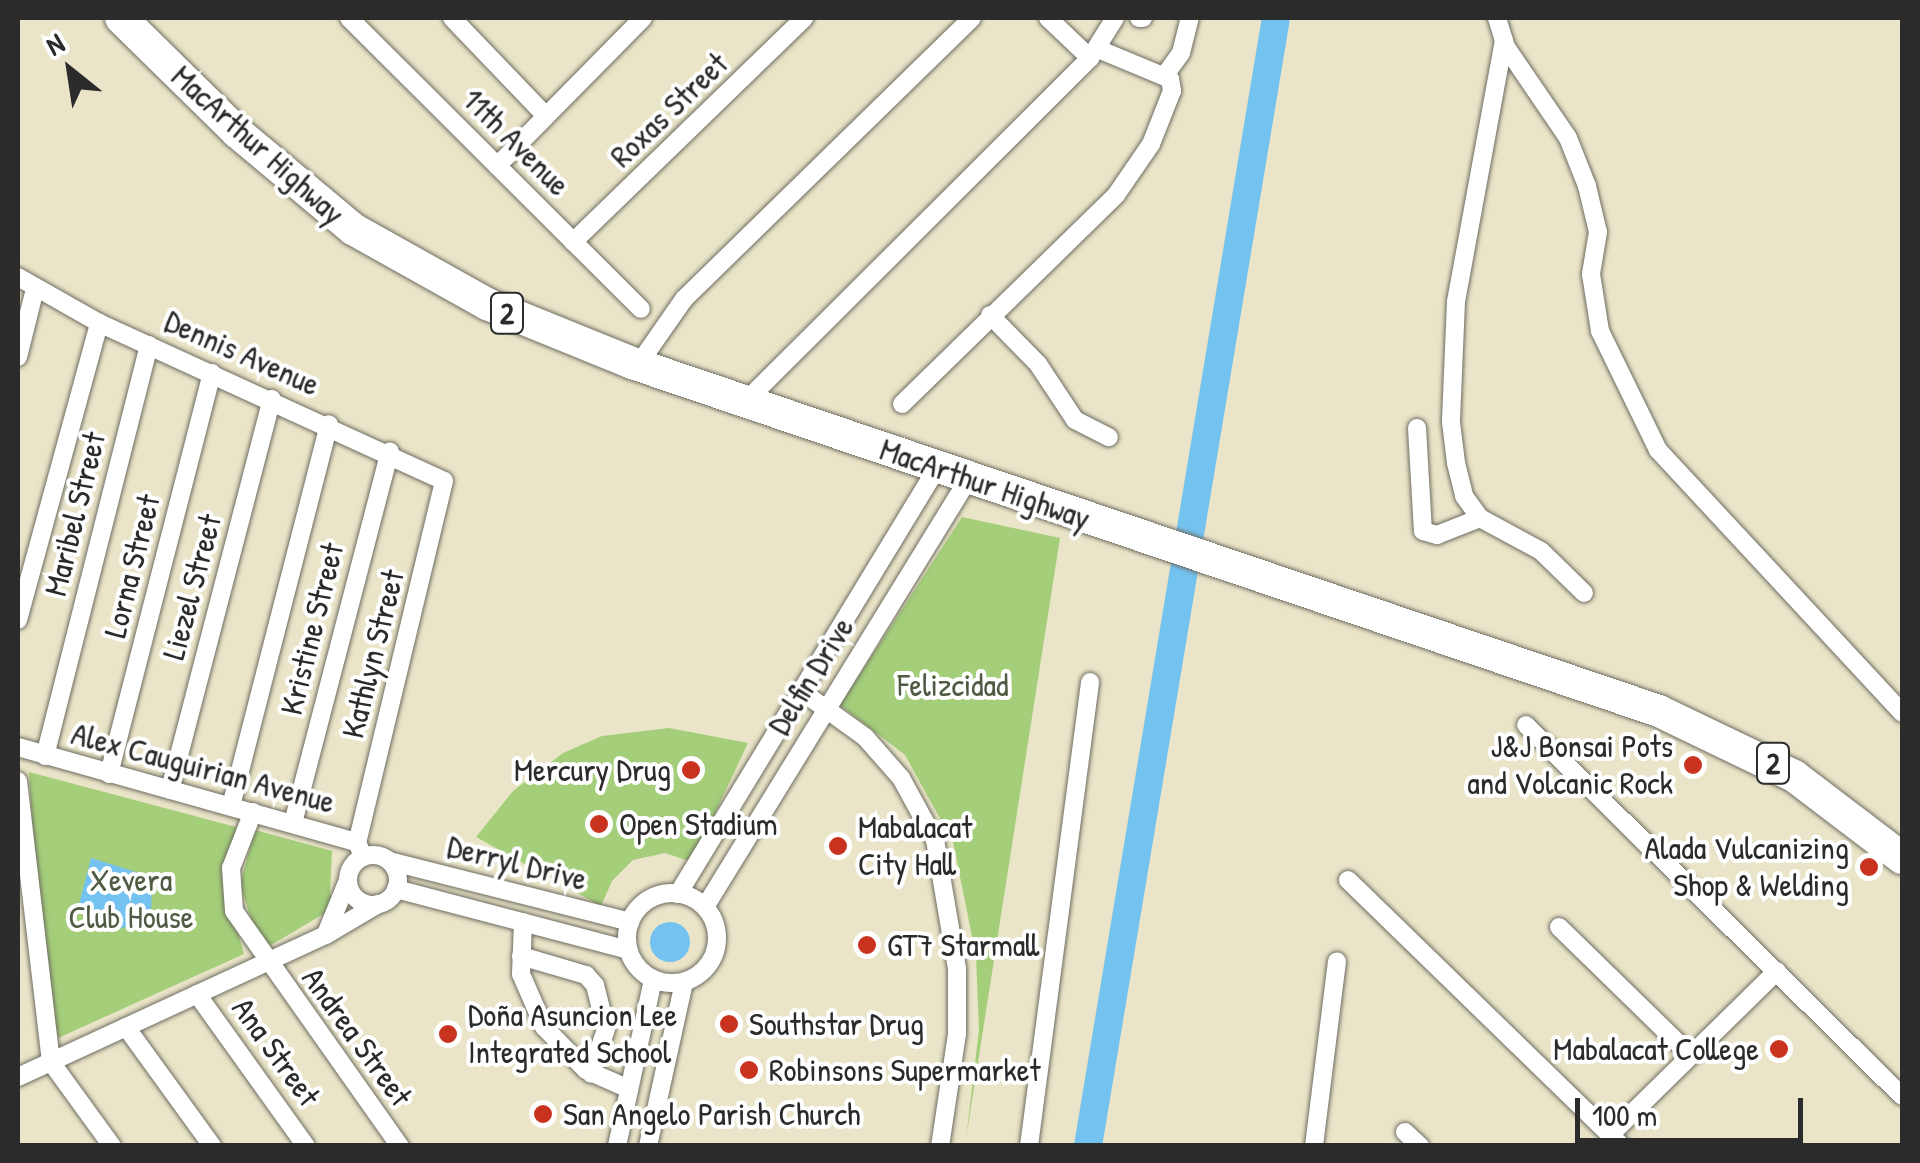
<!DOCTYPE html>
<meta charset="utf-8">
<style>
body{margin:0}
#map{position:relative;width:1920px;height:1163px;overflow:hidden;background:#eae5c8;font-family:"Patrick Hand",sans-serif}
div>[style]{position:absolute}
.green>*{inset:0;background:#a4ce7a}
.water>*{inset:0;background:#74c2ef}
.round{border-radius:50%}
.river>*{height:28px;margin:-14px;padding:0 14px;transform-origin:14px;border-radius:14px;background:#74c2ef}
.roads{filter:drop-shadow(0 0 2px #6e6c62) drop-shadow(0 0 2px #6e6c62)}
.street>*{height:18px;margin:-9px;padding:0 9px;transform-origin:9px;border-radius:9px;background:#fff}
.street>.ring{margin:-9px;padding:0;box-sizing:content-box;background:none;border:18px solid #fff;border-radius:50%}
.highway>*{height:32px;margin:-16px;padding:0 16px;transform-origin:16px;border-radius:16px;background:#fff}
.dots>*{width:28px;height:28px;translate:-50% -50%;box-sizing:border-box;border:5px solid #fff;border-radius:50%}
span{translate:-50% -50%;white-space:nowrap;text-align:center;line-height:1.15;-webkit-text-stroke:8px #fff;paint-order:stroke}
.shield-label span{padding:2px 8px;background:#fff;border:2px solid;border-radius:8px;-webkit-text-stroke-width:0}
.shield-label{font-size:30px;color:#2b2b2b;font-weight:700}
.street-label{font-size:32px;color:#2b2b2b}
.park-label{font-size:32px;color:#4f5c43}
.poi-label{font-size:32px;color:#2b2b2b}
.right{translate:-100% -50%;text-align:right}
.left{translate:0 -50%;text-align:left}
.frame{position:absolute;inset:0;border:20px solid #2b2b2b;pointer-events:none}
.north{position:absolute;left:20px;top:20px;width:100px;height:100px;-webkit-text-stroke:8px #fff;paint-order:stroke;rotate:330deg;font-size:28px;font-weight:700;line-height:40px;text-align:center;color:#2b2b2b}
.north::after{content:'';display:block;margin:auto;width:35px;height:45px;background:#2b2b2b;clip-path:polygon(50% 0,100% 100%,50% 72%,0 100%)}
.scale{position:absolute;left:1575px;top:1098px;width:228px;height:45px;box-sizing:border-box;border:5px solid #2b2b2b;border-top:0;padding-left:12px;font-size:30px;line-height:35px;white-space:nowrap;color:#2b2b2b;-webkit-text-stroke:8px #fff;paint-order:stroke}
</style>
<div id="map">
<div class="green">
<div style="clip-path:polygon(962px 517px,1060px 538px,966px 1139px,979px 1030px,976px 956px,953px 842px,905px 755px,840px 705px)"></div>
<div style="clip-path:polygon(669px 728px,748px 743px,692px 862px,665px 853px,633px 860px,612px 881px,601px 906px,476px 837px,513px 791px,563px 753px,602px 736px)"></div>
<div style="clip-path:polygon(29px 772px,236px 827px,225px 887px,244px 954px,58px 1038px,37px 908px)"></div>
<div style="clip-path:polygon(255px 830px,332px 851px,330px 894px,337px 906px,261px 951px,240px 884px)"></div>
</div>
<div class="water">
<div style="clip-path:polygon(91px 858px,152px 877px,151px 917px,112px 932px,109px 910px,77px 912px)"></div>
<div class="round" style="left:650px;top:922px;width:40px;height:40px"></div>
</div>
<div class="river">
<div style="left:1088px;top:1146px;width:1144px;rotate:-80.54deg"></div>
</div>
<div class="roads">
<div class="street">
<div style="left:349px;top:18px;width:412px;rotate:44.9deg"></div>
<div style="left:452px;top:18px;width:134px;rotate:46.2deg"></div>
<div style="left:1048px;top:18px;width:58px;rotate:43.6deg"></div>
<div style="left:1139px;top:18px;width:4px"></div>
<div style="left:1497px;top:18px;width:30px;rotate:73deg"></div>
<div style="left:1506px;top:47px;width:110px;rotate:55.7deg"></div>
<div style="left:1568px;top:138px;width:52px;rotate:68.4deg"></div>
<div style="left:1587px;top:186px;width:47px;rotate:76.6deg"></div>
<div style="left:1598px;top:232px;width:43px;rotate:99.5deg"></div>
<div style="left:1591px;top:274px;width:58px;rotate:81deg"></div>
<div style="left:1600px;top:331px;width:132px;rotate:64deg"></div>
<div style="left:1658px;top:450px;width:359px;rotate:47.1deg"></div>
<div style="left:1504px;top:40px;width:265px;rotate:100.4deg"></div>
<div style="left:1456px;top:301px;width:121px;rotate:92.4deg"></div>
<div style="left:1451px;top:422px;width:41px;rotate:83deg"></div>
<div style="left:1456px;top:463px;width:34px;rotate:76deg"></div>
<div style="left:1464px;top:496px;width:27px;rotate:54deg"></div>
<div style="left:1480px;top:518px;width:69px;rotate:28.4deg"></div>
<div style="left:1541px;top:551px;width:60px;rotate:44.3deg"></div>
<div style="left:1165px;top:75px;width:27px;rotate:-54deg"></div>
<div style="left:1181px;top:53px;width:36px;rotate:-76deg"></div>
<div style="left:497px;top:166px;width:208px;rotate:-45.4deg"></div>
<div style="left:573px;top:242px;width:322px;rotate:-44.1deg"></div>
<div style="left:18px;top:277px;width:93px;rotate:29.6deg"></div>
<div style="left:99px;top:323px;width:379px;rotate:24.6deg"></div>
<div style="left:444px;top:481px;width:371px;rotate:103.5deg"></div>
<div style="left:990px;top:315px;width:69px;rotate:45.6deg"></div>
<div style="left:1038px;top:364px;width:67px;rotate:56.5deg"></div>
<div style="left:1075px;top:420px;width:38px;rotate:27deg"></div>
<div style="left:18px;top:357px;width:70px;rotate:-76deg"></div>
<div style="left:638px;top:365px;width:80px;rotate:-55.1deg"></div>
<div style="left:684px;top:299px;width:402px;rotate:-44.3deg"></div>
<div style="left:745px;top:402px;width:487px;rotate:-44.9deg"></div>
<div style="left:1090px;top:58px;width:47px;rotate:-58deg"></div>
<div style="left:902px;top:404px;width:299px;rotate:-44.3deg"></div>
<div style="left:1116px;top:195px;width:62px;rotate:-55.5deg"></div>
<div style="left:1151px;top:144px;width:57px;rotate:-68.4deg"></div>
<div style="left:1172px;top:91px;width:12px;rotate:-99deg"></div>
<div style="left:1170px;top:79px;width:78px;rotate:-157.4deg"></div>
<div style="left:1417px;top:428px;width:103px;rotate:86.7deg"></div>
<div style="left:1423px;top:531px;width:15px;rotate:16deg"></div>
<div style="left:1437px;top:535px;width:46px;rotate:-21.6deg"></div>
<div style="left:18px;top:620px;width:308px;rotate:-74.7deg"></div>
<div style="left:801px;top:691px;width:79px;rotate:35.7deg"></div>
<div style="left:865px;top:737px;width:55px;rotate:48.7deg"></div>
<div style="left:901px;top:778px;width:71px;rotate:61.3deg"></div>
<div style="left:935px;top:840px;width:131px;rotate:80.3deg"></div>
<div style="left:957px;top:969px;width:65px;rotate:90deg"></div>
<div style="left:957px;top:1034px;width:113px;rotate:98.6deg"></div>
<div style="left:1526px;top:725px;width:528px;rotate:44.62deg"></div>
<div style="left:18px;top:747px;width:352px;rotate:15.7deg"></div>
<div style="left:357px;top:842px;width:16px;rotate:68deg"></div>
<div style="left:45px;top:756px;width:424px;rotate:-75.8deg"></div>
<div style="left:109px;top:774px;width:414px;rotate:-75.6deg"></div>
<div style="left:18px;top:781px;width:283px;rotate:83.3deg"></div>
<div style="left:51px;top:1062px;width:104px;rotate:54deg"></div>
<div style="left:170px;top:790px;width:404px;rotate:-75.4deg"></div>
<div style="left:231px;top:806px;width:394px;rotate:-75.6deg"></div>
<div style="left:253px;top:812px;width:60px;rotate:111.4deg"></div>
<div style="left:231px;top:868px;width:43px;rotate:86deg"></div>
<div style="left:234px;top:911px;width:288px;rotate:54.8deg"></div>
<div style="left:293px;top:823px;width:384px;rotate:-75.4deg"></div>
<div class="ring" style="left:348px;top:855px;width:32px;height:32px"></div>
<div style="left:389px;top:861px;width:249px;rotate:14.2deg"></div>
<div style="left:1348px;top:880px;width:382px;rotate:44.2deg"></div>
<div style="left:396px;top:889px;width:240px;rotate:14.7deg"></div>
<div class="ring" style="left:627px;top:893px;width:72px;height:72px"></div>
<div style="left:678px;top:894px;width:500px;rotate:-58.7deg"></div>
<div style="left:705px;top:907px;width:504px;rotate:-58.39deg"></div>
<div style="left:523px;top:922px;width:52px;rotate:92.2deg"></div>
<div style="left:521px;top:974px;width:58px;rotate:66.5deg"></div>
<div style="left:544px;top:1027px;width:60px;rotate:45.7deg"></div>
<div style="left:586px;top:1070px;width:47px;rotate:23.8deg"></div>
<div style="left:1559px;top:927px;width:183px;rotate:44.3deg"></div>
<div style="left:326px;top:934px;width:58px;rotate:-67.8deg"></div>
<div style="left:521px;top:956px;width:68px;rotate:16.3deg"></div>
<div style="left:586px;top:975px;width:13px;rotate:48deg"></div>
<div style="left:595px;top:985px;width:45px;rotate:76deg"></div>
<div style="left:606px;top:1029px;width:47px;rotate:108.4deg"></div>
<div style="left:197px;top:994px;width:187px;rotate:54.4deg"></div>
<div style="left:126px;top:1027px;width:147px;rotate:54.1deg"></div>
<div style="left:18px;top:1077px;width:339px;rotate:-24.8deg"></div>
<div style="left:326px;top:935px;width:61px;rotate:-30.8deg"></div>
<div style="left:1405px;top:1132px;width:21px;rotate:43deg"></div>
<div style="left:1610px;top:1135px;width:234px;rotate:-44.5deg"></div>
<div style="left:617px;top:1146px;width:171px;rotate:-77.8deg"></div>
<div style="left:648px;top:1146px;width:168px;rotate:-77.6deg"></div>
<div style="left:1029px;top:1146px;width:468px;rotate:-82.5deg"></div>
<div style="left:1314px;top:1146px;width:186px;rotate:-82.9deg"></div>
</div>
<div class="highway">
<div style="left:121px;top:18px;width:163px;rotate:44.5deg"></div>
<div style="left:237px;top:132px;width:151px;rotate:39.9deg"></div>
<div style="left:353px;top:229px;width:154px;rotate:29.2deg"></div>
<div style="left:487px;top:304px;width:157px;rotate:22.1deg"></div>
<div style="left:632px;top:363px;width:1084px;rotate:18.72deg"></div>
<div style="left:1659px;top:711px;width:150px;rotate:25.7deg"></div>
<div style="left:1794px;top:776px;width:136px;rotate:37.2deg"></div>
</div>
</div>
<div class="dots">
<div style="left:1693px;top:765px;background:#c8321e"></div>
<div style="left:691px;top:770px;background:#c8321e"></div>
<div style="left:599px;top:824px;background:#c8321e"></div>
<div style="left:838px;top:846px;background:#c8321e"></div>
<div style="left:1869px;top:867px;background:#c8321e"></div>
<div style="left:867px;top:945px;background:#c8321e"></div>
<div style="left:729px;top:1024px;background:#c8321e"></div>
<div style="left:448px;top:1034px;background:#c8321e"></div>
<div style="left:1779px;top:1049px;background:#c8321e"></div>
<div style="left:749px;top:1070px;background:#c8321e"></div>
<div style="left:543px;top:1114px;background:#c8321e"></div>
</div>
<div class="shield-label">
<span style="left:507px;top:313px">2</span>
<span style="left:1773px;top:763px">2</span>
</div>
<div class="street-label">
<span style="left:669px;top:110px;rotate:-44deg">Roxas Street</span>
<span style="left:516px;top:142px;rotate:45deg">11th Avenue</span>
<span style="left:258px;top:145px;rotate:42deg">MacArthur Highway</span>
<span style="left:242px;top:353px;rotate:24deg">Dennis Avenue</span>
<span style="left:985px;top:484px;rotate:19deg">MacArthur Highway</span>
<span style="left:75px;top:514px;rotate:-76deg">Maribel Street</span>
<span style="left:132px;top:566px;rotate:-76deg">Lorna Street</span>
<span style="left:192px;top:587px;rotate:-75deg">Liezel Street</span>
<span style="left:312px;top:629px;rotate:-76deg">Kristine Street</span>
<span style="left:373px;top:654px;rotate:-76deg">Kathlyn Street</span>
<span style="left:811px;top:676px;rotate:-58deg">Delfin Drive</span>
<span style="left:203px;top:768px;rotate:15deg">Alex Cauguirian Avenue</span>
<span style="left:517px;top:863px;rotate:14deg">Derryl Drive</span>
<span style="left:357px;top:1037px;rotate:54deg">Andrea Street</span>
<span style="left:276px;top:1052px;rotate:54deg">Ana Street</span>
</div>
<div class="park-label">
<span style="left:953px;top:685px">Felizcidad</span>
<span style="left:131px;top:899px">Xevera<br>Club House</span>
</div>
<div class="poi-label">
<span class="right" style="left:1673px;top:765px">J&amp;J Bonsai Pots<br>and Volcanic Rock</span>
<span class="right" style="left:671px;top:770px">Mercury Drug</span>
<span class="left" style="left:619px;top:824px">Open Stadium</span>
<span class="left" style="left:858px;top:846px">Mabalacat<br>City Hall</span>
<span class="right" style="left:1849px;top:867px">Alada Vulcanizing<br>Shop &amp; Welding</span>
<span class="left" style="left:887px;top:945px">GT7 Starmall</span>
<span class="left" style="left:468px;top:1034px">Doña Asuncion Lee<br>Integrated School</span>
<span class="left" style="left:749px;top:1024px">Southstar Drug</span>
<span class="right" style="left:1759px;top:1049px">Mabalacat College</span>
<span class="left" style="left:769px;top:1070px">Robinsons Supermarket</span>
<span class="left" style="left:563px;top:1114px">San Angelo Parish Church</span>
</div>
<div class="frame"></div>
<div class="north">N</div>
<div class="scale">100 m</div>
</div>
